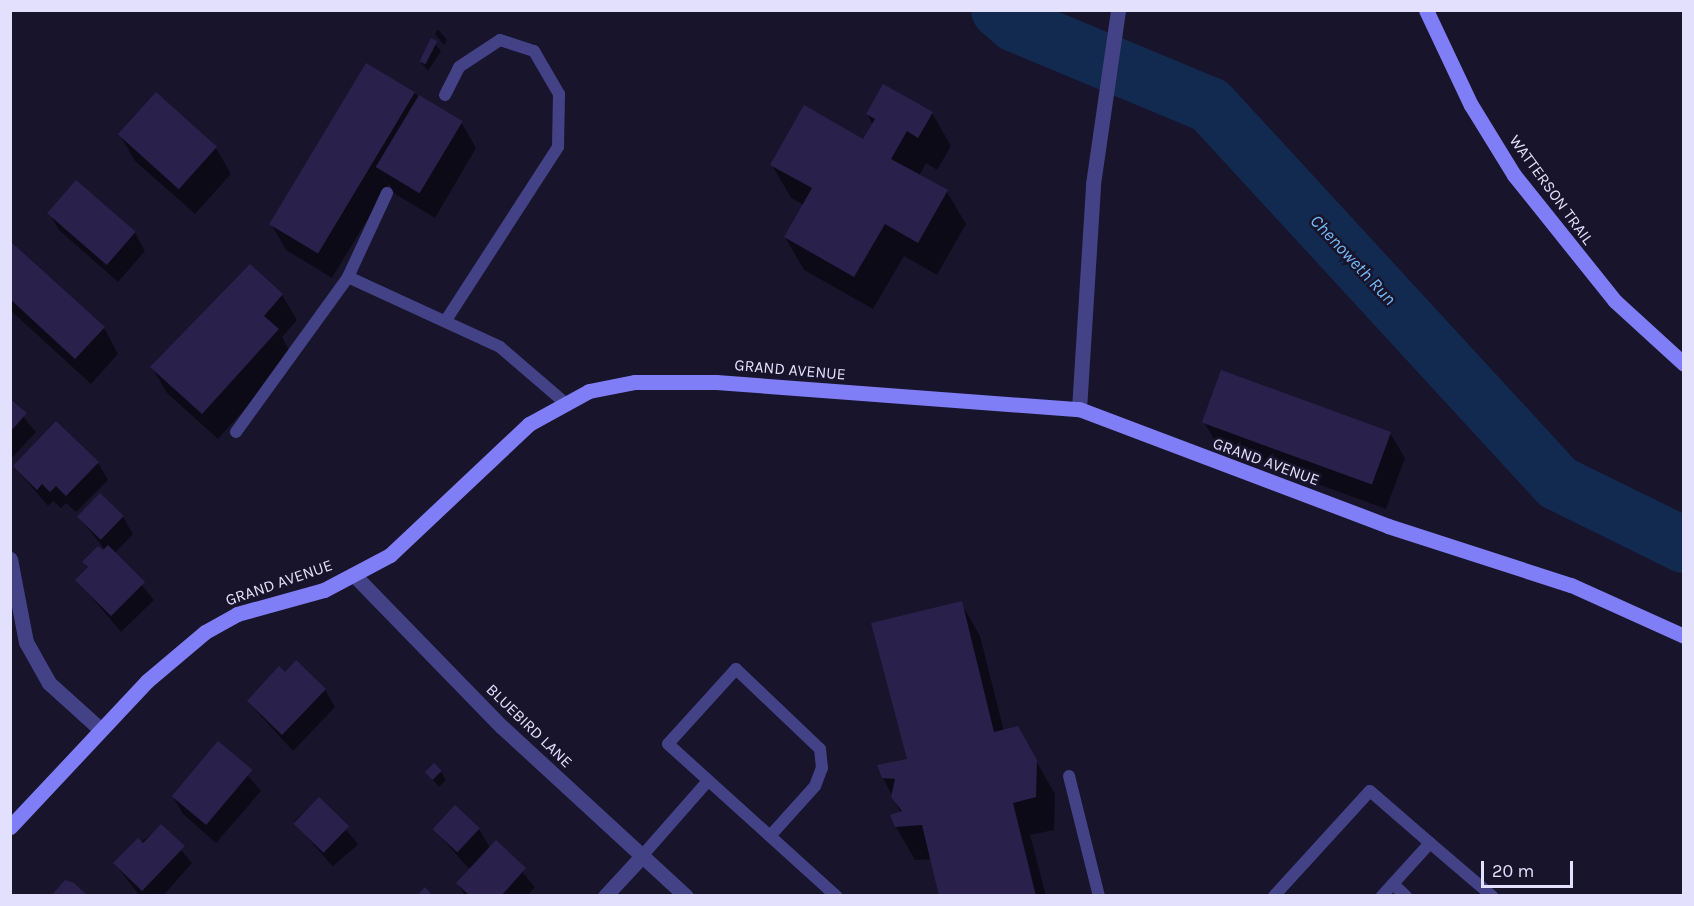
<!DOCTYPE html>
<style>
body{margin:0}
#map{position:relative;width:1694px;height:906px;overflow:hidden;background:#18142c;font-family:Karla,sans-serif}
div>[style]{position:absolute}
.shadow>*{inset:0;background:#0007;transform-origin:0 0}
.river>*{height:56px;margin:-28px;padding:0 28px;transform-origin:28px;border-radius:28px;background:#132a50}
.building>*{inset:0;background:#29214b;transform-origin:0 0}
.lane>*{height:12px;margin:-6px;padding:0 6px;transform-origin:6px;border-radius:6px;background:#444287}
.street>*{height:15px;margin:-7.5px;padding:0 7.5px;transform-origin:7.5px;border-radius:7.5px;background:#444287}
.secondary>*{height:15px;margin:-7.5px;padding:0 7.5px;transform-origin:7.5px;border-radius:7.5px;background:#807ef6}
span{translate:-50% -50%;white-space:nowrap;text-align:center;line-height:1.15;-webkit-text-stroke:5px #18142c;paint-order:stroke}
.street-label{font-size:16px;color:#e3e0fd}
.water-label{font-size:18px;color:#75bbf6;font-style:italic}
.frame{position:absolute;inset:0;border:12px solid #e3e0fd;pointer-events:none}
.scale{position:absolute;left:1481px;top:861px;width:92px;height:27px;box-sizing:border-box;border:3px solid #e3e0fd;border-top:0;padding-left:8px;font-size:18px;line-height:21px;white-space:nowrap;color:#e3e0fd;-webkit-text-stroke:4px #18142c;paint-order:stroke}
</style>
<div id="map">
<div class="shadow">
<div style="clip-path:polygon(438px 29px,447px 40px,444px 45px,435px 34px)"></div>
<div style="clip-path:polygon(432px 40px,441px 51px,428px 71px,419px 60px)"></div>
<div style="clip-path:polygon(414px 93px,461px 122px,476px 148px,435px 218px,395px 194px,389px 184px,332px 278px,286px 250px,271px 224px)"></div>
<div style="clip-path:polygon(156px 95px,216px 148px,231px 174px,195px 214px,135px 161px,120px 135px)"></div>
<div style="clip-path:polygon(932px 113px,951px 146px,937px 170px,926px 163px,919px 176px,947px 192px,966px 224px,937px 275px,904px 256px,873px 309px,804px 270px,785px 237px,804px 205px,791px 198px,772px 165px,864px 141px,873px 125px,867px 114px)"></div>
<div style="clip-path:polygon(76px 182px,135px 233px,145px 251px,118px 282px,59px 230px,49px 213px)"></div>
<div style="clip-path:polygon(10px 242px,104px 328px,118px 354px,91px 384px,10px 310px)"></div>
<div style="clip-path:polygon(282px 295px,297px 320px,282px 337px,292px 356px,218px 439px,167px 393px,152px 367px)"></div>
<div style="clip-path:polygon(10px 401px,36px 432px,10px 460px)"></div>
<div style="clip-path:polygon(1204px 422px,1390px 433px,1405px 458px,1386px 509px,1219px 448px)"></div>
<div style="clip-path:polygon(98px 463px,108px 480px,76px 512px,66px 503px,61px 508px,53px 501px,48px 506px,14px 466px)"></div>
<div style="clip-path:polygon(79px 517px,123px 517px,133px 534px,115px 553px,154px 600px,121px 632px,77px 580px,88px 569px,84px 562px,105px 550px)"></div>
<div style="clip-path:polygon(961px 603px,980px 636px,1004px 731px,1017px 728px,1055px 794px,1054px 830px,1030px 835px,1046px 896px,941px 896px,932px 859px,915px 860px,896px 827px,901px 813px,883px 778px,909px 760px)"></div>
<div style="clip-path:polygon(285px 674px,325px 690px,335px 707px,293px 751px,248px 702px)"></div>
<div style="clip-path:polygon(219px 743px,261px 791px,216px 843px,183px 814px,173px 797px)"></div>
<div style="clip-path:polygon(441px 772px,446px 780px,439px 787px,427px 773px)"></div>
<div style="left:319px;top:799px;width:60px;height:34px;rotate:49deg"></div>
<div style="clip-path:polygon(161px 826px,192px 863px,163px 896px,140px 896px,115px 864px)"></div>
<div style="clip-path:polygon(434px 829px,479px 829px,490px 848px,496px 842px,535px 887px,527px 896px,465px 896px,458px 883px,470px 870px)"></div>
</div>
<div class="river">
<div style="left:999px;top:10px;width:21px;rotate:41deg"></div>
<div style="left:1015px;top:24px;width:211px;rotate:22.6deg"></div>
<div style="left:1210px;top:105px;width:514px;rotate:47.37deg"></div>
<div style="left:1558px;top:483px;width:140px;rotate:26.2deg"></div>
</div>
<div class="building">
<div style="left:431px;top:38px;width:7px;height:26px;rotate:27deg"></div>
<div style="left:366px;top:63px;width:57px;height:188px;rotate:31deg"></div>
<div style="clip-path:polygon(883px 84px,933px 112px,918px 138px,907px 131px,891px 159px,948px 190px,918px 243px,885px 224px,854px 277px,784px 237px,812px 188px,770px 165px,804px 105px,863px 139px,875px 119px,866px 114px)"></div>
<div style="left:156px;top:92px;width:82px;height:57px;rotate:42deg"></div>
<div style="left:419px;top:95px;width:51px;height:84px;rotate:31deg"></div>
<div style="left:76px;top:180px;width:79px;height:44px;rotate:41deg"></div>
<div style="clip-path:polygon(10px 241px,105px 327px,75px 359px,10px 299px)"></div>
<div style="clip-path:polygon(250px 264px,283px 294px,264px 316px,279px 329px,202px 414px,150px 367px)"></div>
<div style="left:1221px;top:370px;width:181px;height:56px;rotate:20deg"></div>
<div style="clip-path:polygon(10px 399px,27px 413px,10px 432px)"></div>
<div style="clip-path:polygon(56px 421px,99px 462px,66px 496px,56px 486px,50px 492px,42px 484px,37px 490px,13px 466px)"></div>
<div style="left:100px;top:493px;width:33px;height:33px;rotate:44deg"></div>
<div style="clip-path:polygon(108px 545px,145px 582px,111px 616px,75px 580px,88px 567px,82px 562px,98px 546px,103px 550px)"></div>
<div style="clip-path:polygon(962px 601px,994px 732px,1018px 726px,1037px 760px,1036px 797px,1013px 803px,1036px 896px,939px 896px,922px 825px,895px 827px,890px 815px,902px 811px,891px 797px,895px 779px,882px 778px,877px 765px,907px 759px,871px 623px)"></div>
<div style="clip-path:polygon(296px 660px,326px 689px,282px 735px,247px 701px,279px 666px,285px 672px)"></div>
<div style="left:218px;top:741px;width:45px;height:72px;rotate:40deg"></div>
<div style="left:434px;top:763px;width:11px;height:13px;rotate:45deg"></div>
<div style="left:319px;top:797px;width:42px;height:37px;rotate:44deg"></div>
<div style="left:455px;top:805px;width:34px;height:33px;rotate:43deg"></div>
<div style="clip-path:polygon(161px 824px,185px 846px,142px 891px,113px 863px,138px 838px,143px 843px)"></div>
<div style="clip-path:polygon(496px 840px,526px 868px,501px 896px,470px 896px,456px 883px)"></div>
<div style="clip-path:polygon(65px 880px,74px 883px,88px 896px,51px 896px)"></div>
<div style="clip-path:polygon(425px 887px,433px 896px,417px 896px)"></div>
</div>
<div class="lane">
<div style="left:445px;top:95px;width:31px;rotate:-63deg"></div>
<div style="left:459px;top:67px;width:49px;rotate:-33.4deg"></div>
<div style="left:500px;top:40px;width:36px;rotate:18deg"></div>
<div style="left:534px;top:51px;width:50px;rotate:59.8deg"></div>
<div style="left:559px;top:94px;width:53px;rotate:91.1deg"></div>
<div style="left:558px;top:147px;width:206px;rotate:122.9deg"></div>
<div style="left:387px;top:193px;width:93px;rotate:114.9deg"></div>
<div style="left:348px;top:277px;width:167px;rotate:24.7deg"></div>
<div style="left:500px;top:347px;width:84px;rotate:40.7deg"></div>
<div style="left:236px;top:432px;width:191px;rotate:-54.1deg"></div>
<div style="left:1069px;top:776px;width:124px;rotate:76deg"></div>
<div style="left:770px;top:836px;width:67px;rotate:-48deg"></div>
<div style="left:815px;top:786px;width:19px;rotate:-69deg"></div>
<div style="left:822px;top:768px;width:19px;rotate:-96deg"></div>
<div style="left:820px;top:749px;width:116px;rotate:-136.4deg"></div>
<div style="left:736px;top:669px;width:101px;rotate:132.2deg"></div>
<div style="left:668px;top:744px;width:227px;rotate:42.1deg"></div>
<div style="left:1430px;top:843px;width:82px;rotate:40.5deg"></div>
<div style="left:642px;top:856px;width:100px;rotate:-48.7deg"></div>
<div style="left:1393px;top:884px;width:18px;rotate:43deg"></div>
<div style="left:1274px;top:896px;width:142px;rotate:-47.6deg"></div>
<div style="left:1370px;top:791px;width:79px;rotate:40.9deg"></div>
<div style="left:1430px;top:843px;width:72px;rotate:132.2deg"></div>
</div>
<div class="street">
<div style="left:1079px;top:409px;width:225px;rotate:-86.4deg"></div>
<div style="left:1093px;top:184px;width:176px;rotate:-81.8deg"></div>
<div style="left:10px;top:559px;width:85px;rotate:79.1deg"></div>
<div style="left:26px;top:642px;width:47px;rotate:60.7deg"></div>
<div style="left:49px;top:683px;width:70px;rotate:42.1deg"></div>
<div style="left:354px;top:575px;width:212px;rotate:45.8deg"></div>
<div style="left:502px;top:727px;width:250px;rotate:42.6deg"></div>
<div style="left:605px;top:896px;width:54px;rotate:-47.2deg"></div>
</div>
<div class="secondary">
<div style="left:1426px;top:10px;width:105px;rotate:64.7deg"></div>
<div style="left:1471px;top:105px;width:82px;rotate:58.4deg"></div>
<div style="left:1514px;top:175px;width:161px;rotate:51.3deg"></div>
<div style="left:1615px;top:301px;width:93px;rotate:42.4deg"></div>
<div style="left:10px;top:827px;width:200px;rotate:-46.8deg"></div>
<div style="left:147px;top:681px;width:76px;rotate:-40.2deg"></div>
<div style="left:205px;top:632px;width:37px;rotate:-29deg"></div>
<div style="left:237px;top:614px;width:90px;rotate:-15.4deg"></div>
<div style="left:324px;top:590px;width:75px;rotate:-27.9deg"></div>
<div style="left:390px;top:555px;width:191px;rotate:-43.3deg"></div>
<div style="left:529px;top:424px;width:68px;rotate:-28.8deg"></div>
<div style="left:589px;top:391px;width:47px;rotate:-11.1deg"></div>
<div style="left:635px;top:382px;width:81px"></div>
<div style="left:716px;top:382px;width:364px;rotate:4.3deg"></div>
<div style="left:1079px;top:409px;width:330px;rotate:20.7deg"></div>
<div style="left:1388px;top:526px;width:192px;rotate:17.9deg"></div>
<div style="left:1571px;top:585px;width:124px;rotate:24.3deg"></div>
</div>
<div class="street-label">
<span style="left:1551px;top:190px;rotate:54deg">WATTERSON TRAIL</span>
<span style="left:790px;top:370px;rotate:5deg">GRAND AVENUE</span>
<span style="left:1266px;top:462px;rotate:20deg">GRAND AVENUE</span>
<span style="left:279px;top:583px;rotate:-19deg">GRAND AVENUE</span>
<span style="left:529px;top:726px;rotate:44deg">BLUEBIRD LANE</span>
</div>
<div class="water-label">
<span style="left:1353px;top:260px;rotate:47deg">Chenoweth Run</span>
</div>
<div class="frame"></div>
<div class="scale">20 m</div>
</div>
